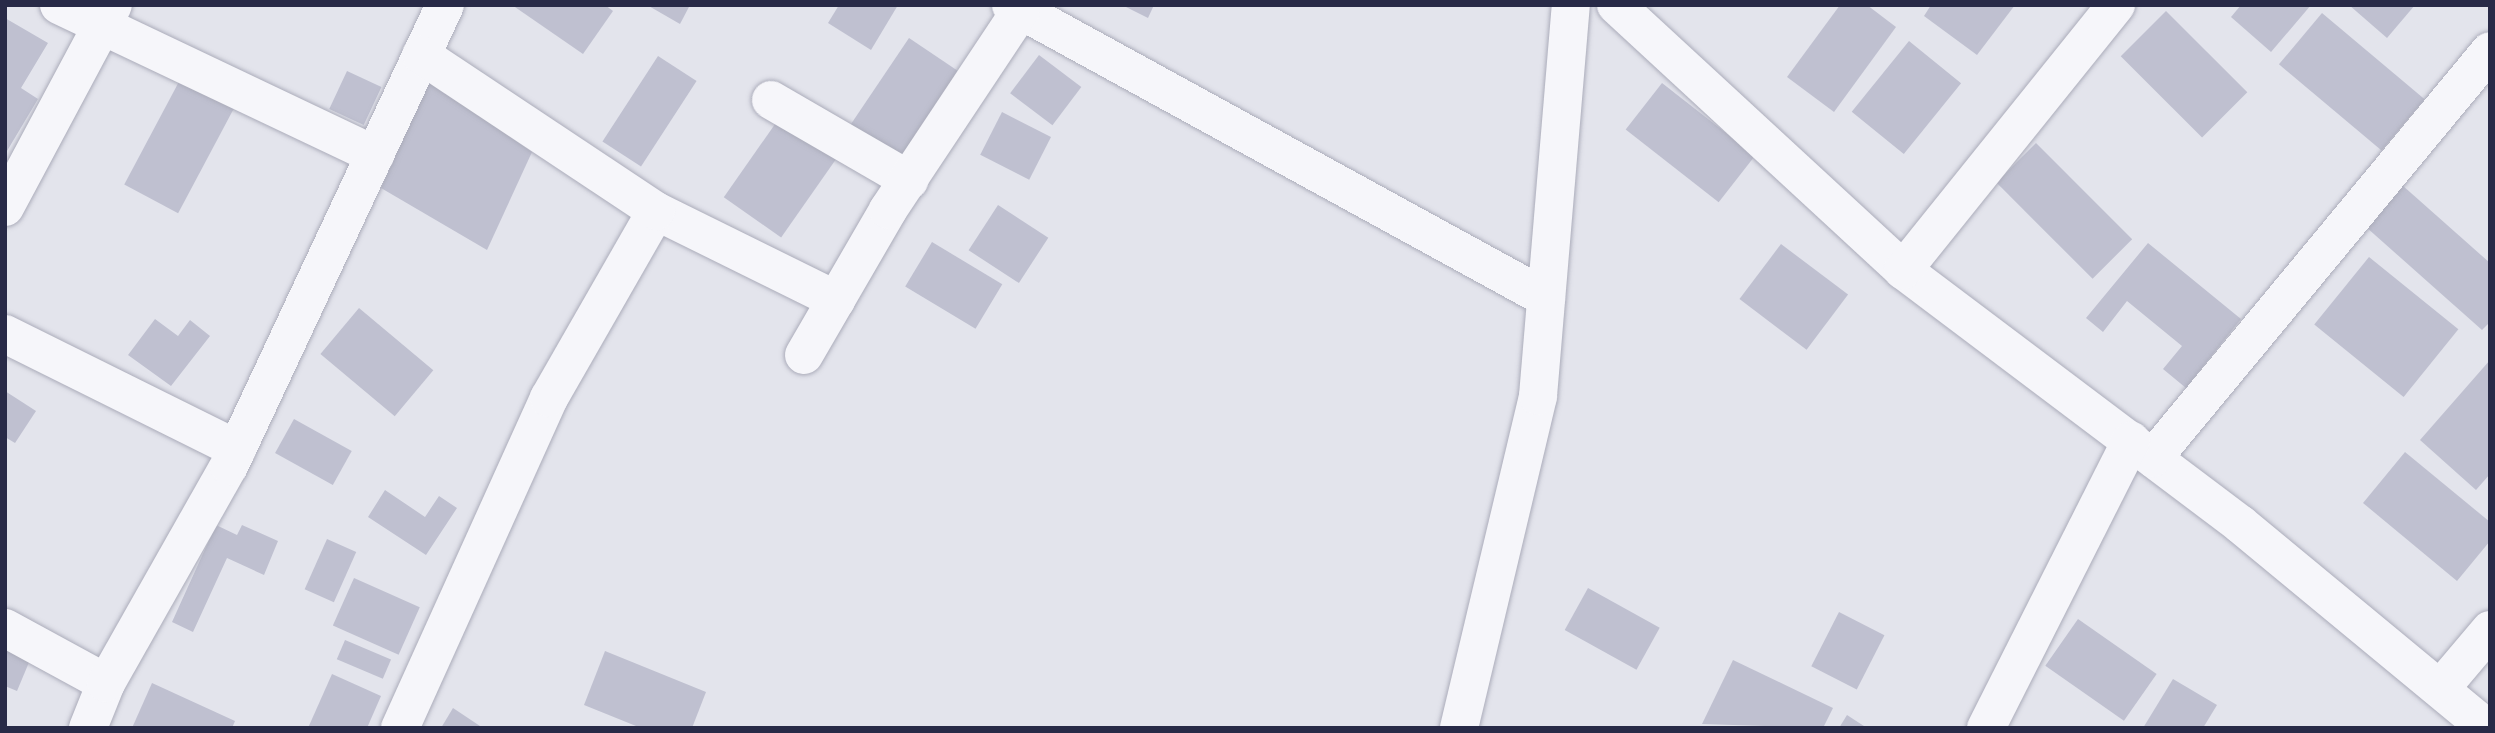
<!DOCTYPE html>
<style>
body{margin:0}
#map{position:relative;width:2495px;height:733px;overflow:hidden;background:#e3e4ec;font-family:"Varela Round",sans-serif}
div>[style]{position:absolute}
.building>*{inset:0;background:#bfc0d0;transform-origin:0 0}
.roads{filter:drop-shadow(0 0 2px #abacba) drop-shadow(0 0 2px #abacba)}
.minor>*{height:38px;margin:-19px;padding:0 19px;transform-origin:19px;border-radius:19px;background:#f6f6fa}
span{translate:-50% -50%;white-space:nowrap;text-align:center;line-height:1.15;-webkit-text-stroke:5px #f3f4f9;paint-order:stroke}
.frame{position:absolute;inset:0;border:7px solid #282a47;pointer-events:none}
</style>
<div id="map">
<div class="building">
<div style="clip-path:polygon(512px 5px,605px 5px,613px 11px,583px 54px)"></div>
<div style="clip-path:polygon(647px 5px,690px 5px,680px 24px)"></div>
<div style="clip-path:polygon(839px 5px,898px 5px,871px 50px,828px 23px)"></div>
<div style="clip-path:polygon(1122px 5px,1154px 5px,1148px 18px)"></div>
<div style="clip-path:polygon(1840px 5px,1867px 5px,1896px 27px,1834px 112px,1787px 77px)"></div>
<div style="clip-path:polygon(1931px 5px,2015px 5px,1977px 55px,1924px 16px)"></div>
<div style="clip-path:polygon(2241px 5px,2311px 5px,2271px 52px,2231px 17px)"></div>
<div style="clip-path:polygon(2349px 5px,2415px 5px,2387px 38px)"></div>
<div style="left:2166px;top:11px;width:115px;height:64px;rotate:45deg"></div>
<div style="left:2322px;top:13px;width:134px;height:67px;rotate:40deg"></div>
<div style="clip-path:polygon(5px 18px,48px 43px,21px 88px,38px 99px,7px 151px)"></div>
<div style="left:909px;top:38px;width:69px;height:110px;rotate:34deg"></div>
<div style="left:1909px;top:41px;width:67px;height:91px;rotate:39deg"></div>
<div style="left:1039px;top:55px;width:53px;height:48px;rotate:37deg"></div>
<div style="left:658px;top:56px;width:46px;height:102px;rotate:33deg"></div>
<div style="left:347px;top:71px;width:38px;height:42px;rotate:25deg"></div>
<div style="left:182px;top:76px;width:61px;height:123px;rotate:28deg"></div>
<div style="clip-path:polygon(429px 81px,532px 152px,487px 250px,381px 188px)"></div>
<div style="left:1662px;top:83px;width:118px;height:59px;rotate:38deg"></div>
<div style="left:1002px;top:112px;width:55px;height:48px;rotate:27deg"></div>
<div style="left:780px;top:117px;width:70px;height:98px;rotate:35deg"></div>
<div style="left:2036px;top:143px;width:136px;height:56px;rotate:45deg"></div>
<div style="clip-path:polygon(2402px 185px,2490px 263px,2490px 322px,2482px 330px,2366px 227px)"></div>
<div style="left:998px;top:205px;width:60px;height:54px;rotate:33deg"></div>
<div style="left:932px;top:242px;width:82px;height:52px;rotate:31deg"></div>
<div style="clip-path:polygon(2148px 243px,2241px 319px,2186px 388px,2163px 369px,2182px 346px,2127px 301px,2103px 332px,2086px 318px)"></div>
<div style="left:1781px;top:244px;width:84px;height:69px;rotate:37deg"></div>
<div style="left:2369px;top:257px;width:115px;height:87px;rotate:39deg"></div>
<div style="left:359px;top:308px;width:97px;height:60px;rotate:40deg"></div>
<div style="clip-path:polygon(155px 319px,178px 336px,190px 320px,210px 336px,171px 386px,128px 355px)"></div>
<div style="clip-path:polygon(2490px 360px,2490px 474px,2476px 490px,2420px 440px)"></div>
<div style="clip-path:polygon(5px 391px,36px 411px,15px 443px,5px 437px)"></div>
<div style="left:294px;top:419px;width:66px;height:39px;rotate:29deg"></div>
<div style="clip-path:polygon(2405px 452px,2490px 522px,2490px 541px,2457px 581px,2363px 503px)"></div>
<div style="clip-path:polygon(385px 490px,425px 517px,439px 496px,457px 508px,426px 555px,368px 517px)"></div>
<div style="clip-path:polygon(216px 525px,237px 535px,242px 525px,278px 541px,264px 575px,227px 558px,193px 632px,172px 622px)"></div>
<div style="left:327px;top:539px;width:32px;height:55px;rotate:24deg"></div>
<div style="left:354px;top:578px;width:72px;height:52px;rotate:24deg"></div>
<div style="left:1588px;top:588px;width:82px;height:48px;rotate:29deg"></div>
<div style="left:1839px;top:612px;width:51px;height:61px;rotate:27deg"></div>
<div style="left:2078px;top:619px;width:96px;height:57px;rotate:35deg"></div>
<div style="clip-path:polygon(5px 635px,35px 648px,17px 691px,5px 686px)"></div>
<div style="left:345px;top:640px;width:50px;height:21px;rotate:23deg"></div>
<div style="clip-path:polygon(605px 651px,706px 692px,692px 728px,641px 728px,584px 705px)"></div>
<div style="clip-path:polygon(1733px 660px,1833px 708px,1823px 728px,1702px 724px)"></div>
<div style="clip-path:polygon(332px 674px,381px 696px,367px 728px,308px 728px)"></div>
<div style="clip-path:polygon(2173px 679px,2217px 705px,2203px 728px,2143px 728px)"></div>
<div style="clip-path:polygon(152px 683px,235px 721px,232px 728px,132px 728px)"></div>
<div style="clip-path:polygon(453px 708px,483px 728px,441px 728px)"></div>
<div style="clip-path:polygon(1847px 715px,1867px 728px,1839px 728px)"></div>
</div>
<div class="roads">
<div class="minor">
<div style="left:59px;top:5px;width:350px;rotate:25.4deg"></div>
<div style="left:1011px;top:5px;width:610px;rotate:28.71deg"></div>
<div style="left:1616px;top:5px;width:391px;rotate:42.7deg"></div>
<div style="left:1903px;top:270px;width:422px;rotate:37deg"></div>
<div style="left:2240px;top:524px;width:320px;rotate:39.6deg"></div>
<div style="left:771px;top:100px;width:160px;rotate:30.1deg"></div>
<div style="left:5px;top:207px;width:229px;rotate:-61.9deg"></div>
<div style="left:656px;top:211px;width:201px;rotate:26.3deg"></div>
<div style="left:1903px;top:270px;width:340px;rotate:-51.2deg"></div>
<div style="left:5px;top:334px;width:259px;rotate:26.4deg"></div>
<div style="left:804px;top:355px;width:168px;rotate:-59.9deg"></div>
<div style="left:888px;top:210px;width:240px;rotate:-56.4deg"></div>
<div style="left:2153px;top:458px;width:528px;rotate:-50.37deg"></div>
<div style="left:5px;top:628px;width:115px;rotate:28.6deg"></div>
<div style="left:2441px;top:688px;width:76px;rotate:-49.8deg"></div>
<div style="left:88px;top:728px;width:48px;rotate:-68.2deg"></div>
<div style="left:106px;top:683px;width:249px;rotate:-60.5deg"></div>
<div style="left:229px;top:466px;width:509px;rotate:-64.89deg"></div>
<div style="left:400px;top:728px;width:362px;rotate:-65.7deg"></div>
<div style="left:549px;top:398px;width:215px;rotate:-60.2deg"></div>
<div style="left:656px;top:211px;width:282px;rotate:-146.4deg"></div>
<div style="left:1459px;top:728px;width:341px;rotate:-76.6deg"></div>
<div style="left:1538px;top:396px;width:392px;rotate:-85.2deg"></div>
<div style="left:1986px;top:728px;width:322px;rotate:-63.2deg"></div>
</div>
</div>
<div class="frame"></div>
</div>
